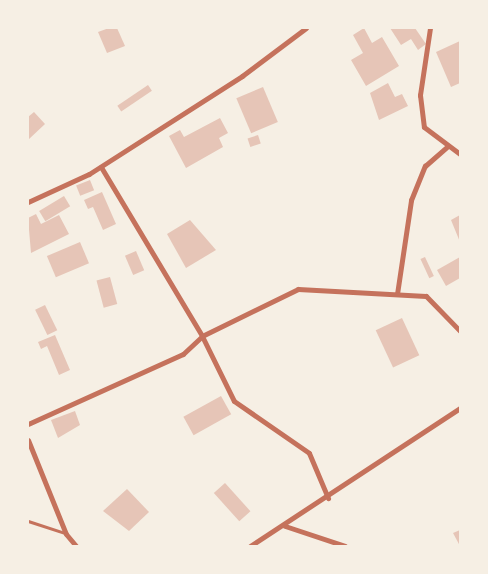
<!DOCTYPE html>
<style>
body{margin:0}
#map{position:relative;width:488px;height:574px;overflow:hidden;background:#f6efe4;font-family:"Noto Sans",sans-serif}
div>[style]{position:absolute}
.building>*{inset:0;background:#e6c5b7;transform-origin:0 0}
.service>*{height:3px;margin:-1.5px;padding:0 1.5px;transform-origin:1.5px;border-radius:1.5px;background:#c5725c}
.minor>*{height:5px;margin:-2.5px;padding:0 2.5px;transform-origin:2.5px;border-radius:2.5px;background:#c5725c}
span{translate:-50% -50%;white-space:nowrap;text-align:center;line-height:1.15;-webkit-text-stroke:4px #f6efe4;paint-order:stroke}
.frame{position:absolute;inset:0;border:29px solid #f6efe4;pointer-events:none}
</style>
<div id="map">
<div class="building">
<div style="clip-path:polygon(109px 28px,117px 28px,125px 46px,107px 53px,98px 32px)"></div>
<div style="clip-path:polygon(364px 28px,372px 43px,382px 37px,399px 66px,366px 86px,351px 60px,363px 53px,353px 35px)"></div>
<div style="clip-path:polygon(390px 28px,415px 28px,426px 44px,418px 50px,411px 39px,401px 45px)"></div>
<div style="clip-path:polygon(460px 41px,460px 83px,451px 87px,436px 52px)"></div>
<div style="clip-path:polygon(388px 83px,395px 97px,402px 94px,408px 106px,379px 120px,370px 93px)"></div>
<div style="left:148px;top:85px;width:7px;height:37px;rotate:56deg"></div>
<div style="left:263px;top:87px;width:38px;height:29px;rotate:67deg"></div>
<div style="clip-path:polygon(34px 112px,45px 124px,28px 140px,28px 117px)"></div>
<div style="clip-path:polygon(220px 118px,228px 133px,219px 138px,223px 147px,186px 168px,169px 136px,180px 130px,184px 137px)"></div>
<div style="left:258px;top:135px;width:9px;height:11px;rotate:72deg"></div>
<div style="left:90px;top:180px;width:11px;height:15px;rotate:68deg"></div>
<div style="clip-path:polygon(102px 192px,116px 224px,103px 230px,93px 207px,88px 209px,84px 200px)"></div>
<div style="left:64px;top:196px;width:12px;height:29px;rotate:59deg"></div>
<div style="clip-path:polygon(36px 214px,41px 224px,59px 215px,69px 234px,31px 253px,28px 218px)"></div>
<div style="clip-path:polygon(460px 215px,460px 242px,451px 220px)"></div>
<div style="clip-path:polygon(190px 220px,216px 250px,186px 268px,167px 234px)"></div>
<div style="left:80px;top:242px;width:23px;height:36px;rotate:67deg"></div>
<div style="left:136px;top:251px;width:21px;height:12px;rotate:67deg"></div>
<div style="left:425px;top:257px;width:21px;height:5px;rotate:65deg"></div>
<div style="clip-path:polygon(460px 257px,460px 278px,446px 286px,437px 270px)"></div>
<div style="left:110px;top:277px;width:28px;height:14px;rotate:75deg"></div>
<div style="left:45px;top:305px;width:28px;height:11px;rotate:64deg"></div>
<div style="left:402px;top:318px;width:41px;height:29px;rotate:65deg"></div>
<div style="clip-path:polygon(55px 335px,70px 370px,59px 375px,47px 346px,41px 349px,38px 342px)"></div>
<div style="left:221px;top:396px;width:21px;height:43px;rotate:61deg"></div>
<div style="clip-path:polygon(75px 411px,80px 425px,58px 438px,51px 420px)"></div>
<div style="left:225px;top:483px;width:38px;height:15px;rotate:48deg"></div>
<div style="clip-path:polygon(127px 489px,149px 512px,129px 531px,103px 511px)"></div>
<div style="clip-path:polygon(460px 530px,460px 546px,453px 533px)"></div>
</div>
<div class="service">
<div style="left:28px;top:521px;width:39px;rotate:18deg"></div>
</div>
<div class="minor">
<div style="left:430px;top:28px;width:68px;rotate:98.5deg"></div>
<div style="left:420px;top:95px;width:32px;rotate:83deg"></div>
<div style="left:424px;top:127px;width:45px;rotate:36.9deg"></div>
<div style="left:101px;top:167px;width:197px;rotate:59.1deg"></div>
<div style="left:202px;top:336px;width:72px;rotate:63.8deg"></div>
<div style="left:234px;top:401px;width:91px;rotate:34.7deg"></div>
<div style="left:309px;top:453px;width:49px;rotate:67.1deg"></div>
<div style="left:28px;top:202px;width:67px;rotate:-24.7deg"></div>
<div style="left:89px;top:174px;width:182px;rotate:-32.6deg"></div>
<div style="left:242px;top:76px;width:80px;rotate:-36.9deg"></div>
<div style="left:397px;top:294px;width:95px;rotate:-81.5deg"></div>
<div style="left:411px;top:200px;width:37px;rotate:-68deg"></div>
<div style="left:425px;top:166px;width:29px;rotate:-41deg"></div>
<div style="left:28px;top:424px;width:170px;rotate:-24.3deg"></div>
<div style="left:183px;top:354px;width:26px;rotate:-43deg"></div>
<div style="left:202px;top:336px;width:107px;rotate:-26.1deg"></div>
<div style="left:298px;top:289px;width:128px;rotate:3.1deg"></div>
<div style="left:426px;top:296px;width:49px;rotate:45.8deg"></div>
<div style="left:28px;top:440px;width:101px;rotate:68deg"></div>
<div style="left:66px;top:534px;width:16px;rotate:50deg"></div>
<div style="left:285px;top:526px;width:63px;rotate:18.4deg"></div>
<div style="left:250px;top:546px;width:251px;rotate:-33.3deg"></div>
</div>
<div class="frame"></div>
</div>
